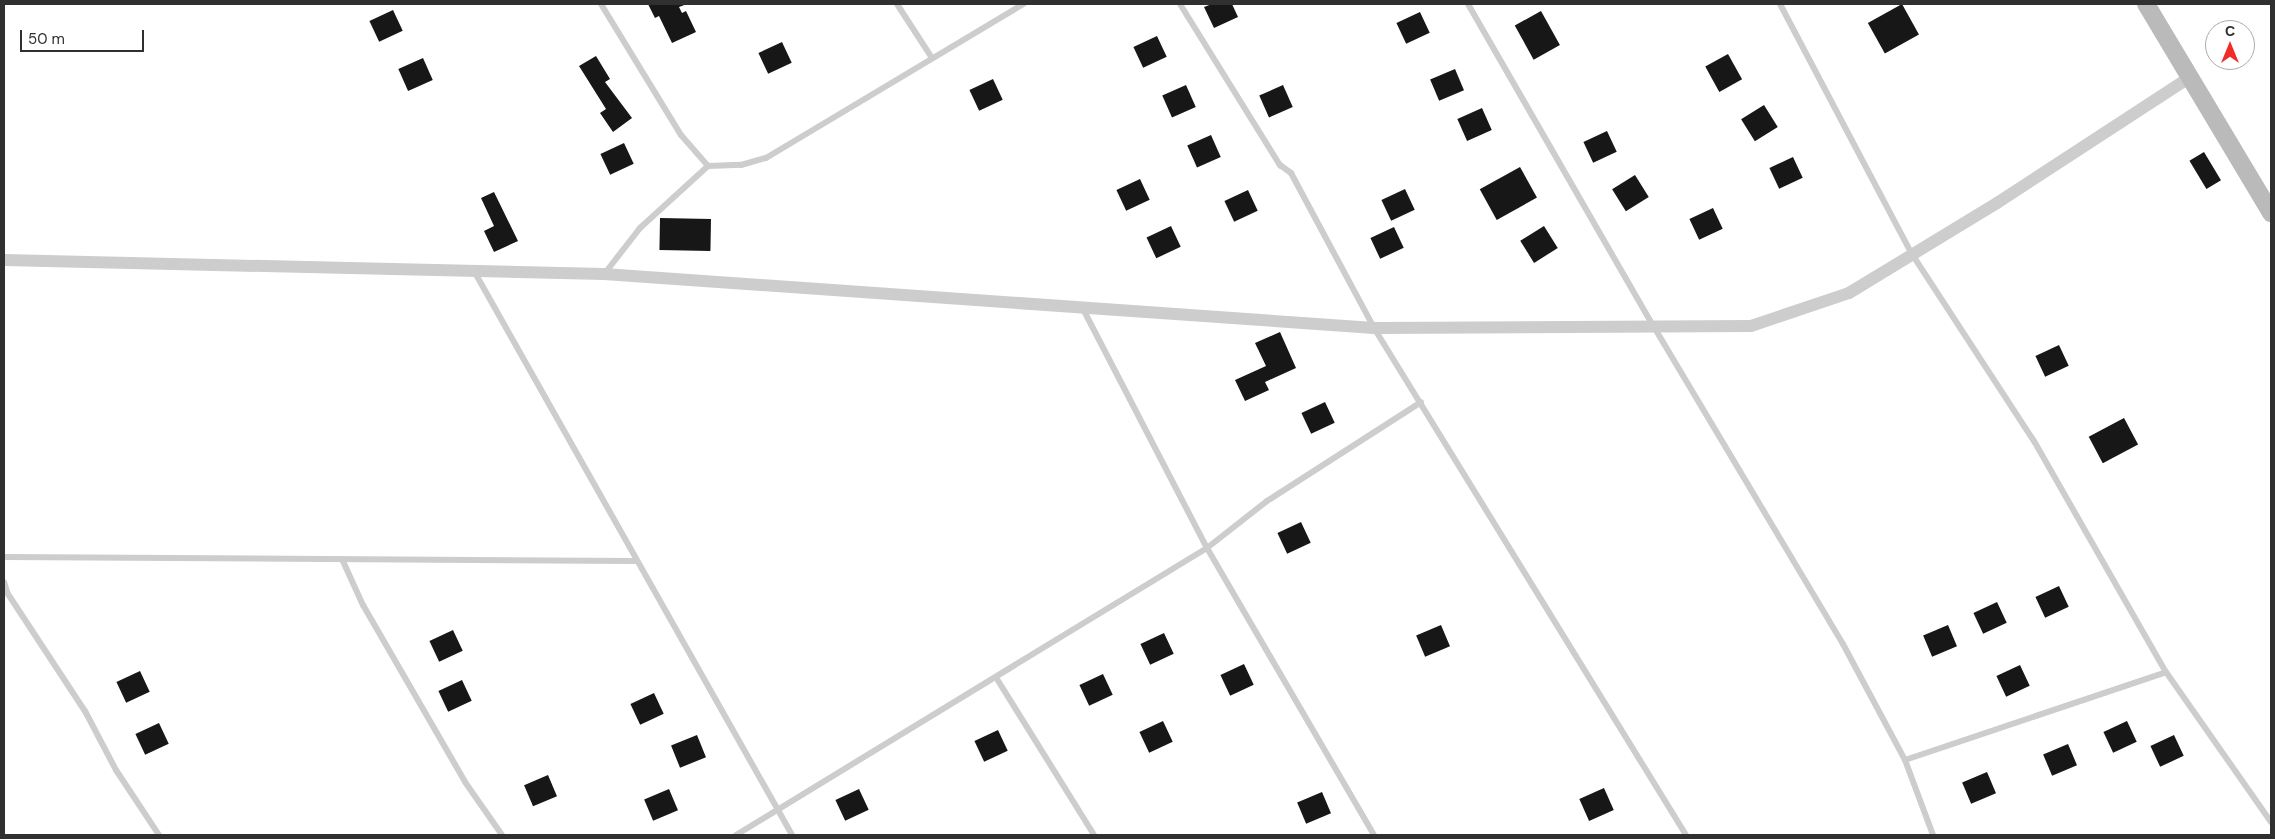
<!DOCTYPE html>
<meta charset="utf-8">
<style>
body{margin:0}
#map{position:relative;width:2275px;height:839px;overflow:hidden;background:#fff;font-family:"DM Sans",sans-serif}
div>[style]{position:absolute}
.building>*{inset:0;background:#171717;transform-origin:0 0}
.lane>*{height:6px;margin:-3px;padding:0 3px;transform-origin:3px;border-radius:3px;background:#cdcdcd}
.street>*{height:12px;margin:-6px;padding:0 6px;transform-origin:6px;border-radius:6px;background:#cdcdcd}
.secondary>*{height:18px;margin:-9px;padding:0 9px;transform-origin:9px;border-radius:9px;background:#bababa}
span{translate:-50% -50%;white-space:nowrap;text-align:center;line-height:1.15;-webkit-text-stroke:5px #fff;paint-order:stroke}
.frame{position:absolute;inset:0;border:5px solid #303030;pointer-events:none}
.north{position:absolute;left:2205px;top:20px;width:50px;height:50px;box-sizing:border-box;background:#fff;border:1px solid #acacac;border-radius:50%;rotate:0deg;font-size:14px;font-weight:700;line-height:20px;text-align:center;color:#303030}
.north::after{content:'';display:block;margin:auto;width:18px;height:22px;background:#f02b28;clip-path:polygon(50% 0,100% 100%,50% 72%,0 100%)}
.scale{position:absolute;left:20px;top:30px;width:124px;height:22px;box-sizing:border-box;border:2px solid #303030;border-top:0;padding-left:6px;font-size:15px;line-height:18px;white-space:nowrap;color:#303030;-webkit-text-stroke:4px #fff;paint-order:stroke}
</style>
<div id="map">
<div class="building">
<div style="clip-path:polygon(648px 4px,687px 4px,679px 7px,682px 13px,686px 11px,696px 32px,672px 43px,659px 16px,655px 18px)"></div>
<div style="clip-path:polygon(1212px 4px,1232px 4px,1238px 17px,1214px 28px,1204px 7px)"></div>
<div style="left:1902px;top:4px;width:35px;height:39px;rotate:61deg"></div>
<div style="left:393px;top:10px;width:23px;height:26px;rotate:65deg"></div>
<div style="left:1541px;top:11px;width:39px;height:30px;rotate:61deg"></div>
<div style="left:1420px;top:12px;width:23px;height:26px;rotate:65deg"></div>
<div style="left:1157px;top:36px;width:23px;height:26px;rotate:65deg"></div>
<div style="left:782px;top:42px;width:23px;height:26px;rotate:65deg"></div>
<div style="left:1728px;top:54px;width:29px;height:26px;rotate:61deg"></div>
<div style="clip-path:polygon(596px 56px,610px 79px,605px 82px,632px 118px,613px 132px,600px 113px,606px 109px,579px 66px)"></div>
<div style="left:423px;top:58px;width:24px;height:27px;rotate:66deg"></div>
<div style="left:1455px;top:69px;width:23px;height:27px;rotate:67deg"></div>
<div style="left:993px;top:79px;width:23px;height:26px;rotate:65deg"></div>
<div style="left:1186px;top:85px;width:24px;height:26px;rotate:66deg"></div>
<div style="left:1283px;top:85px;width:24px;height:26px;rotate:66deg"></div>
<div style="left:1764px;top:105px;width:26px;height:27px;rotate:58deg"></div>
<div style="left:1482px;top:108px;width:24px;height:27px;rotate:66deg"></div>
<div style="left:1607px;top:131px;width:23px;height:26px;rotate:65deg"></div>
<div style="left:1211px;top:135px;width:24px;height:26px;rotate:66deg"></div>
<div style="left:624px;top:143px;width:23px;height:26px;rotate:65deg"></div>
<div style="left:2204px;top:152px;width:33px;height:17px;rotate:59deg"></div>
<div style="left:1793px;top:157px;width:23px;height:26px;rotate:65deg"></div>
<div style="left:1520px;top:167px;width:35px;height:46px;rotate:61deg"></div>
<div style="left:1635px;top:175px;width:26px;height:27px;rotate:58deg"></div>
<div style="left:1140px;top:179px;width:23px;height:26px;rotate:65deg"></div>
<div style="left:1405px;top:189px;width:23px;height:26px;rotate:65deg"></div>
<div style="left:1248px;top:190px;width:23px;height:26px;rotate:65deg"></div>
<div style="clip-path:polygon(494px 192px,518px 241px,494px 252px,484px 231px,494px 226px,481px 198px)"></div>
<div style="left:1713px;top:208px;width:23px;height:26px;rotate:65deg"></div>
<div style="left:660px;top:218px;width:51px;height:32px;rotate:1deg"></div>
<div style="left:1171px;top:226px;width:23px;height:27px;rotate:65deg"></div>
<div style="left:1544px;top:226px;width:26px;height:28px;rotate:58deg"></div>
<div style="left:1394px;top:227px;width:23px;height:26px;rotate:65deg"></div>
<div style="clip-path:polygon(1280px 332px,1296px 368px,1265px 382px,1269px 390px,1245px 401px,1235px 380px,1266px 366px,1255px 343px)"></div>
<div style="left:2059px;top:345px;width:23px;height:26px;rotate:65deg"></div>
<div style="left:1325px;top:402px;width:23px;height:26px;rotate:65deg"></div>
<div style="left:2124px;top:418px;width:30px;height:40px;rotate:62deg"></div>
<div style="left:1301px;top:522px;width:23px;height:26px;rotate:65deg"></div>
<div style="left:2059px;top:586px;width:23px;height:26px;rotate:65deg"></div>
<div style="left:1997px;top:602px;width:23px;height:26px;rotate:65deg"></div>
<div style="left:1441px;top:625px;width:23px;height:27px;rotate:67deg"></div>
<div style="left:1948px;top:625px;width:23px;height:27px;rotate:67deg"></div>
<div style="left:453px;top:630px;width:23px;height:26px;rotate:65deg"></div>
<div style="left:1164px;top:633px;width:23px;height:26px;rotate:65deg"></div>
<div style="left:1244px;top:664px;width:23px;height:26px;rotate:65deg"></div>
<div style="left:2020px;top:665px;width:23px;height:26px;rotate:65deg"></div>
<div style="left:140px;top:671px;width:23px;height:26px;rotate:65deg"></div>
<div style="left:1103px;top:674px;width:23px;height:26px;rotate:65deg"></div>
<div style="left:462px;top:680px;width:23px;height:26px;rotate:65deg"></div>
<div style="left:654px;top:693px;width:23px;height:26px;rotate:65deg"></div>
<div style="left:1163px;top:721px;width:23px;height:26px;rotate:65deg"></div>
<div style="left:2127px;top:721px;width:23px;height:26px;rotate:65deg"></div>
<div style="left:159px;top:723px;width:23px;height:26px;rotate:65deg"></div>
<div style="left:998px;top:730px;width:23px;height:26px;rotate:65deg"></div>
<div style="left:697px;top:735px;width:24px;height:28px;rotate:68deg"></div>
<div style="left:2174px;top:735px;width:23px;height:26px;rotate:65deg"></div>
<div style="left:2068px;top:744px;width:23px;height:27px;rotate:67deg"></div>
<div style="left:1987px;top:772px;width:23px;height:27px;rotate:67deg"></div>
<div style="left:548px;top:775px;width:23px;height:26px;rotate:67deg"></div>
<div style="left:1604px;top:788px;width:24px;height:27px;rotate:66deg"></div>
<div style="left:669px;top:789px;width:23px;height:27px;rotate:67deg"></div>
<div style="left:859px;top:789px;width:23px;height:26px;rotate:65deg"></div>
<div style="left:1322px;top:792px;width:23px;height:27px;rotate:67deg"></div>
</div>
<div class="lane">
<div style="left:601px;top:4px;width:153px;rotate:58.6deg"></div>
<div style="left:681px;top:135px;width:41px;rotate:48.9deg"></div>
<div style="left:897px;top:4px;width:64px;rotate:57.1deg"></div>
<div style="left:1180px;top:4px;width:190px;rotate:58.2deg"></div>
<div style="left:1280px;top:165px;width:14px;rotate:36deg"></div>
<div style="left:1291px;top:173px;width:176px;rotate:61.8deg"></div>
<div style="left:1374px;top:328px;width:595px;rotate:58.39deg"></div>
<div style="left:1468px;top:4px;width:373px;rotate:60.1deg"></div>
<div style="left:1654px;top:327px;width:369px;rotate:59.2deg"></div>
<div style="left:1843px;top:644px;width:132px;rotate:61.9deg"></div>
<div style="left:1905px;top:760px;width:80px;rotate:69.5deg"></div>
<div style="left:1780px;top:4px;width:283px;rotate:62.2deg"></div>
<div style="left:1912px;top:254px;width:223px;rotate:56.9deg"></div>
<div style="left:2034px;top:441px;width:266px;rotate:60.3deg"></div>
<div style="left:2166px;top:672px;width:183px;rotate:55deg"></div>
<div style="left:474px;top:271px;width:647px;rotate:60.58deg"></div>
<div style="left:605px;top:273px;width:57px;rotate:-52.1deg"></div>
<div style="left:640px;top:228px;width:92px;rotate:-42.4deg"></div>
<div style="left:708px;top:166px;width:33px;rotate:-2deg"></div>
<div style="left:741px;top:165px;width:26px;rotate:-16deg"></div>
<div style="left:766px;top:158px;width:300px;rotate:-30.9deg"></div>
<div style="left:1082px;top:307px;width:271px;rotate:62.6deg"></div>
<div style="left:1207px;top:548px;width:332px;rotate:59.8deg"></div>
<div style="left:4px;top:557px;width:631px;rotate:0.36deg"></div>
<div style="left:342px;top:559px;width:51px;rotate:65.5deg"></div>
<div style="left:363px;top:605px;width:204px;rotate:60deg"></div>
<div style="left:465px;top:782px;width:65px;rotate:55.1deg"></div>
<div style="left:4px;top:582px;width:13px;rotate:72deg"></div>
<div style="left:8px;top:594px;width:140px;rotate:56.7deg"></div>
<div style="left:85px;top:711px;width:67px;rotate:62.3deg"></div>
<div style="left:116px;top:770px;width:78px;rotate:56.5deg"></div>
<div style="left:997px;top:679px;width:184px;rotate:58.1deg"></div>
<div style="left:1905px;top:760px;width:275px;rotate:-18.6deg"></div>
<div style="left:736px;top:835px;width:552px;rotate:-31.36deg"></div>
<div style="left:1207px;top:548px;width:76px;rotate:-38.1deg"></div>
<div style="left:1267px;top:501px;width:183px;rotate:-32.7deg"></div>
</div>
<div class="street">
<div style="left:4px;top:260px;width:600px;rotate:1.34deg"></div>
<div style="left:604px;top:274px;width:772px;rotate:4.01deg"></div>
<div style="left:1374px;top:328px;width:377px;rotate:-0.3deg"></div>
<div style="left:1751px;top:326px;width:103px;rotate:-18.6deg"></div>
<div style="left:1849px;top:293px;width:173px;rotate:-31.3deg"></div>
<div style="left:1997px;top:203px;width:230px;rotate:-33.1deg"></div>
</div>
<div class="secondary">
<div style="left:2146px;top:4px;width:244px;rotate:59.1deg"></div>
</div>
<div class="frame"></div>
<div class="north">С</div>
<div class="scale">50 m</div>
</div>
